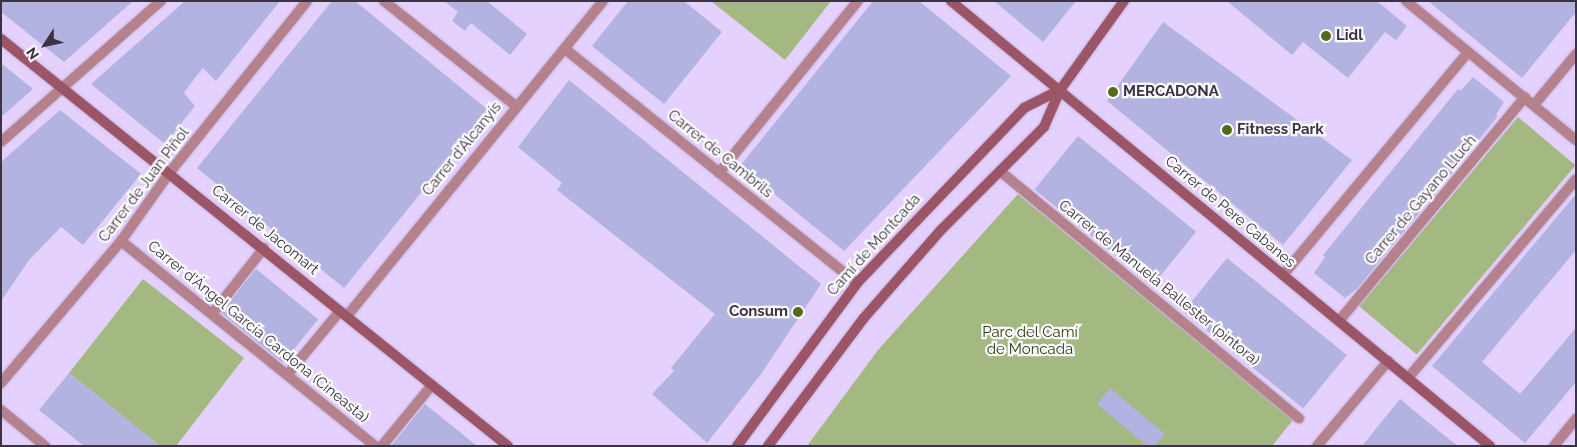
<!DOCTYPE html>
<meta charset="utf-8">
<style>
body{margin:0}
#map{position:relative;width:1577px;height:447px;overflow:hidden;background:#e4d1fe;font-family:Raleway,sans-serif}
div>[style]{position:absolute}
.green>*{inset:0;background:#a4b882;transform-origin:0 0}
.building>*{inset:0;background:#b2b3e0;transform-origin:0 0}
.roads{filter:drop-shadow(0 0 1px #c2b1d9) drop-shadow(0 0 1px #c2b1d9)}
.street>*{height:10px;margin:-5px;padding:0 5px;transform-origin:5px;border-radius:5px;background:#b4818c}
.secondary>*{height:10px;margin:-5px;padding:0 5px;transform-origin:5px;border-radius:5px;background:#9c5567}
.dots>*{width:14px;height:14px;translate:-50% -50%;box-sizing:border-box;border:2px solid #fcfcfc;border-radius:50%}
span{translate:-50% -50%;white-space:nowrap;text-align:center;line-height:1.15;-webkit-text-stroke:4.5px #fcfcfc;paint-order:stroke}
.poi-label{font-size:15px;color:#3b3345;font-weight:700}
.left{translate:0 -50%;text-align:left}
.right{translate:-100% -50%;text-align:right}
.street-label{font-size:15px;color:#3b3345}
.park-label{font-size:15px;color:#303e13}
.frame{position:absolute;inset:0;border:2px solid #3b3345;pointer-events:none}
.north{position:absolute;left:20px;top:20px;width:50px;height:50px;-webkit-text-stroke:4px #fcfcfc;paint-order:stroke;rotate:235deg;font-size:14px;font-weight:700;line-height:20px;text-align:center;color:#3b3345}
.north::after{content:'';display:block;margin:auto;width:18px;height:22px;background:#3b3345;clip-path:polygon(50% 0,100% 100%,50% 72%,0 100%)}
</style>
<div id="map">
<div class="green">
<div style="clip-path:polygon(711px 1px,831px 1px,785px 60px)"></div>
<div style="left:1518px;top:117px;width:75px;height:247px;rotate:40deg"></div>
<div style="clip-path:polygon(1018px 194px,1293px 420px,1272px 446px,807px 446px,878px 350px)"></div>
<div style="clip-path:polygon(143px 279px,244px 358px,176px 446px,160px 446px,69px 373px)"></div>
</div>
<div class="building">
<div style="clip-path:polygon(1px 1px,133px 1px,64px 62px,1px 12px)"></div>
<div style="clip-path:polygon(185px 1px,280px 1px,216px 81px,203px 68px,191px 83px,184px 93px,195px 106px,165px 144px,91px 84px)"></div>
<div style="clip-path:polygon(332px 1px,355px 1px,488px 110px,344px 288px,197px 168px)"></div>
<div style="clip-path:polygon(444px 1px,487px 1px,527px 34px,510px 55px,471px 23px,465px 31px,452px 21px,458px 12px)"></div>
<div style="clip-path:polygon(628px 1px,684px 1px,722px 32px,664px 104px,592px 46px)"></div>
<div style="clip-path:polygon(873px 1px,919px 1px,1011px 76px,844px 251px,740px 166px)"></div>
<div style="clip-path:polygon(994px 1px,1076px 1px,1043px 42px)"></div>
<div style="clip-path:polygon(1227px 1px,1377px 1px,1407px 26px,1396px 40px,1385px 32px,1348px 78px,1303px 42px,1292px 55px)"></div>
<div style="clip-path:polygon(1428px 1px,1576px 1px,1576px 12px,1522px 78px)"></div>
<div style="clip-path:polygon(1163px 22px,1352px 160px,1283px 245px,1107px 101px)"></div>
<div style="clip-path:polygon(1px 63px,33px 89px,1px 117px)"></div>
<div style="clip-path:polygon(1473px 77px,1504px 102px,1496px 115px,1498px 116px,1357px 289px,1345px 298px,1314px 273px,1325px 257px,1323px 255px,1458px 89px,1460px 91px)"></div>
<div style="clip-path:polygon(569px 80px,821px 284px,761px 374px,707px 443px,652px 394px,674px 371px,671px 368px,715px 314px,557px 190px,562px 183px,518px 147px)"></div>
<div style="clip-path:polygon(60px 110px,141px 174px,83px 245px,61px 227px,29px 260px,1px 301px,1px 162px)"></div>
<div style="left:1078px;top:136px;width:152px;height:69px;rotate:39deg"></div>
<div style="clip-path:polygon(1576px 194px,1576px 250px,1482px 362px,1520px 394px,1576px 328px,1576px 382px,1525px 443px,1432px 366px)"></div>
<div style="left:1227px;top:258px;width:154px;height:69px;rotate:39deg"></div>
<div style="left:256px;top:269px;width:80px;height:56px;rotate:39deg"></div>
<div style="clip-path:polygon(69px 373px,133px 424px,160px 446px,84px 446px,39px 410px)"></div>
<div style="clip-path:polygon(1110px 388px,1165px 434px,1155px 446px,1147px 446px,1097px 404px)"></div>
<div style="clip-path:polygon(1400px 399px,1440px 432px,1458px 446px,1362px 446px)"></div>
<div style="clip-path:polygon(425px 404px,477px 446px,391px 446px)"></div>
</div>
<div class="roads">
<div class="street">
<div style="left:384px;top:1px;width:169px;rotate:38.5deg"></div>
<div style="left:1406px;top:1px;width:220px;rotate:39.3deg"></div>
<div style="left:565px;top:49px;width:374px;rotate:38.7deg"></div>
<div style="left:1534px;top:105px;width:66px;rotate:-50.5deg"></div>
<div style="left:1px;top:142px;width:213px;rotate:-41.4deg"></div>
<div style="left:1000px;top:171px;width:388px;rotate:39.6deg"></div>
<div style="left:719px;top:173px;width:221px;rotate:-51.1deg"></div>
<div style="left:121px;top:241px;width:326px;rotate:38.9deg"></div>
<div style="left:1283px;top:275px;width:290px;rotate:-50.3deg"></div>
<div style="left:212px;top:314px;width:84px;rotate:-51.8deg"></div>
<div style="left:347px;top:316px;width:406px;rotate:-50.9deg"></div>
<div style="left:1339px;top:321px;width:291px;rotate:-50.3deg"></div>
<div style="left:287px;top:375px;width:83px;rotate:-50.4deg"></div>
<div style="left:1408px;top:378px;width:260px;rotate:-49.8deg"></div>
<div style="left:1px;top:383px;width:186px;rotate:-49.8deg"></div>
<div style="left:121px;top:241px;width:85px;rotate:-54.6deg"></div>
<div style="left:170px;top:172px;width:219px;rotate:-51.3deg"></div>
<div style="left:1px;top:410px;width:57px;rotate:39.3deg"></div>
<div style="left:382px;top:446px;width:79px;rotate:-50.7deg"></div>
<div style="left:1317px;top:446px;width:111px;rotate:-50.1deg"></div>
<div style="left:1554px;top:446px;width:35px;rotate:-51deg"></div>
</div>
<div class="secondary">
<div style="left:951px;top:1px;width:699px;rotate:39.54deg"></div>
<div style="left:1px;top:39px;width:650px;rotate:38.76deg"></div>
<div style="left:737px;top:446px;width:202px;rotate:-53.6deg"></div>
<div style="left:857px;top:283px;width:242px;rotate:-46.3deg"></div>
<div style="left:1024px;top:108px;width:40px;rotate:-26.6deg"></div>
<div style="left:768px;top:446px;width:159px;rotate:-53.2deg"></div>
<div style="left:863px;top:319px;width:117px;rotate:-48.8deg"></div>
<div style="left:940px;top:231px;width:147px;rotate:-45deg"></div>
<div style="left:1044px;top:127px;width:40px;rotate:-66.6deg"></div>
<div style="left:1060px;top:90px;width:110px;rotate:-54.3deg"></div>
</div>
</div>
<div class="dots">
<div style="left:1326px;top:36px;background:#526a1a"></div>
<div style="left:1113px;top:92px;background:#526a1a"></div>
<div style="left:1227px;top:130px;background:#526a1a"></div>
<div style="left:798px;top:312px;background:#526a1a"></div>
</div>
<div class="poi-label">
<span class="left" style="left:1336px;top:36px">Lidl</span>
<span class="left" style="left:1123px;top:92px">MERCADONA</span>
<span class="left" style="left:1237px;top:130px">Fitness Park</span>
<span class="right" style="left:788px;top:312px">Consum</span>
</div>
<div class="street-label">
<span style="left:462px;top:149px;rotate:-51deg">Carrer d'Alcanyís</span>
<span style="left:720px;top:154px;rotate:39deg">Carrer de Cambrils</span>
<span style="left:144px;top:185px;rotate:-53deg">Carrer de Juan Piñol</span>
<span style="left:1421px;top:200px;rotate:-50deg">Carrer de Gayano Lluch</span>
<span style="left:1230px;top:212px;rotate:40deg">Carrer de Pere Cabanes</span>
<span style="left:265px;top:230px;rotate:39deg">Carrer de Jacomart</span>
<span style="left:874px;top:245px;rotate:-48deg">Camí de Montcada</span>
<span style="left:1159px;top:283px;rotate:39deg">Carrer de Manuela Ballester (pintora)</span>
<span style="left:258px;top:332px;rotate:39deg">Carrer d'Ángel García Cardona (Cineasta)</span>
</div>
<div class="park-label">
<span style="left:1030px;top:341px">Parc del Camí<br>de Moncada</span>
</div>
<div class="frame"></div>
<div class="north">N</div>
</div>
